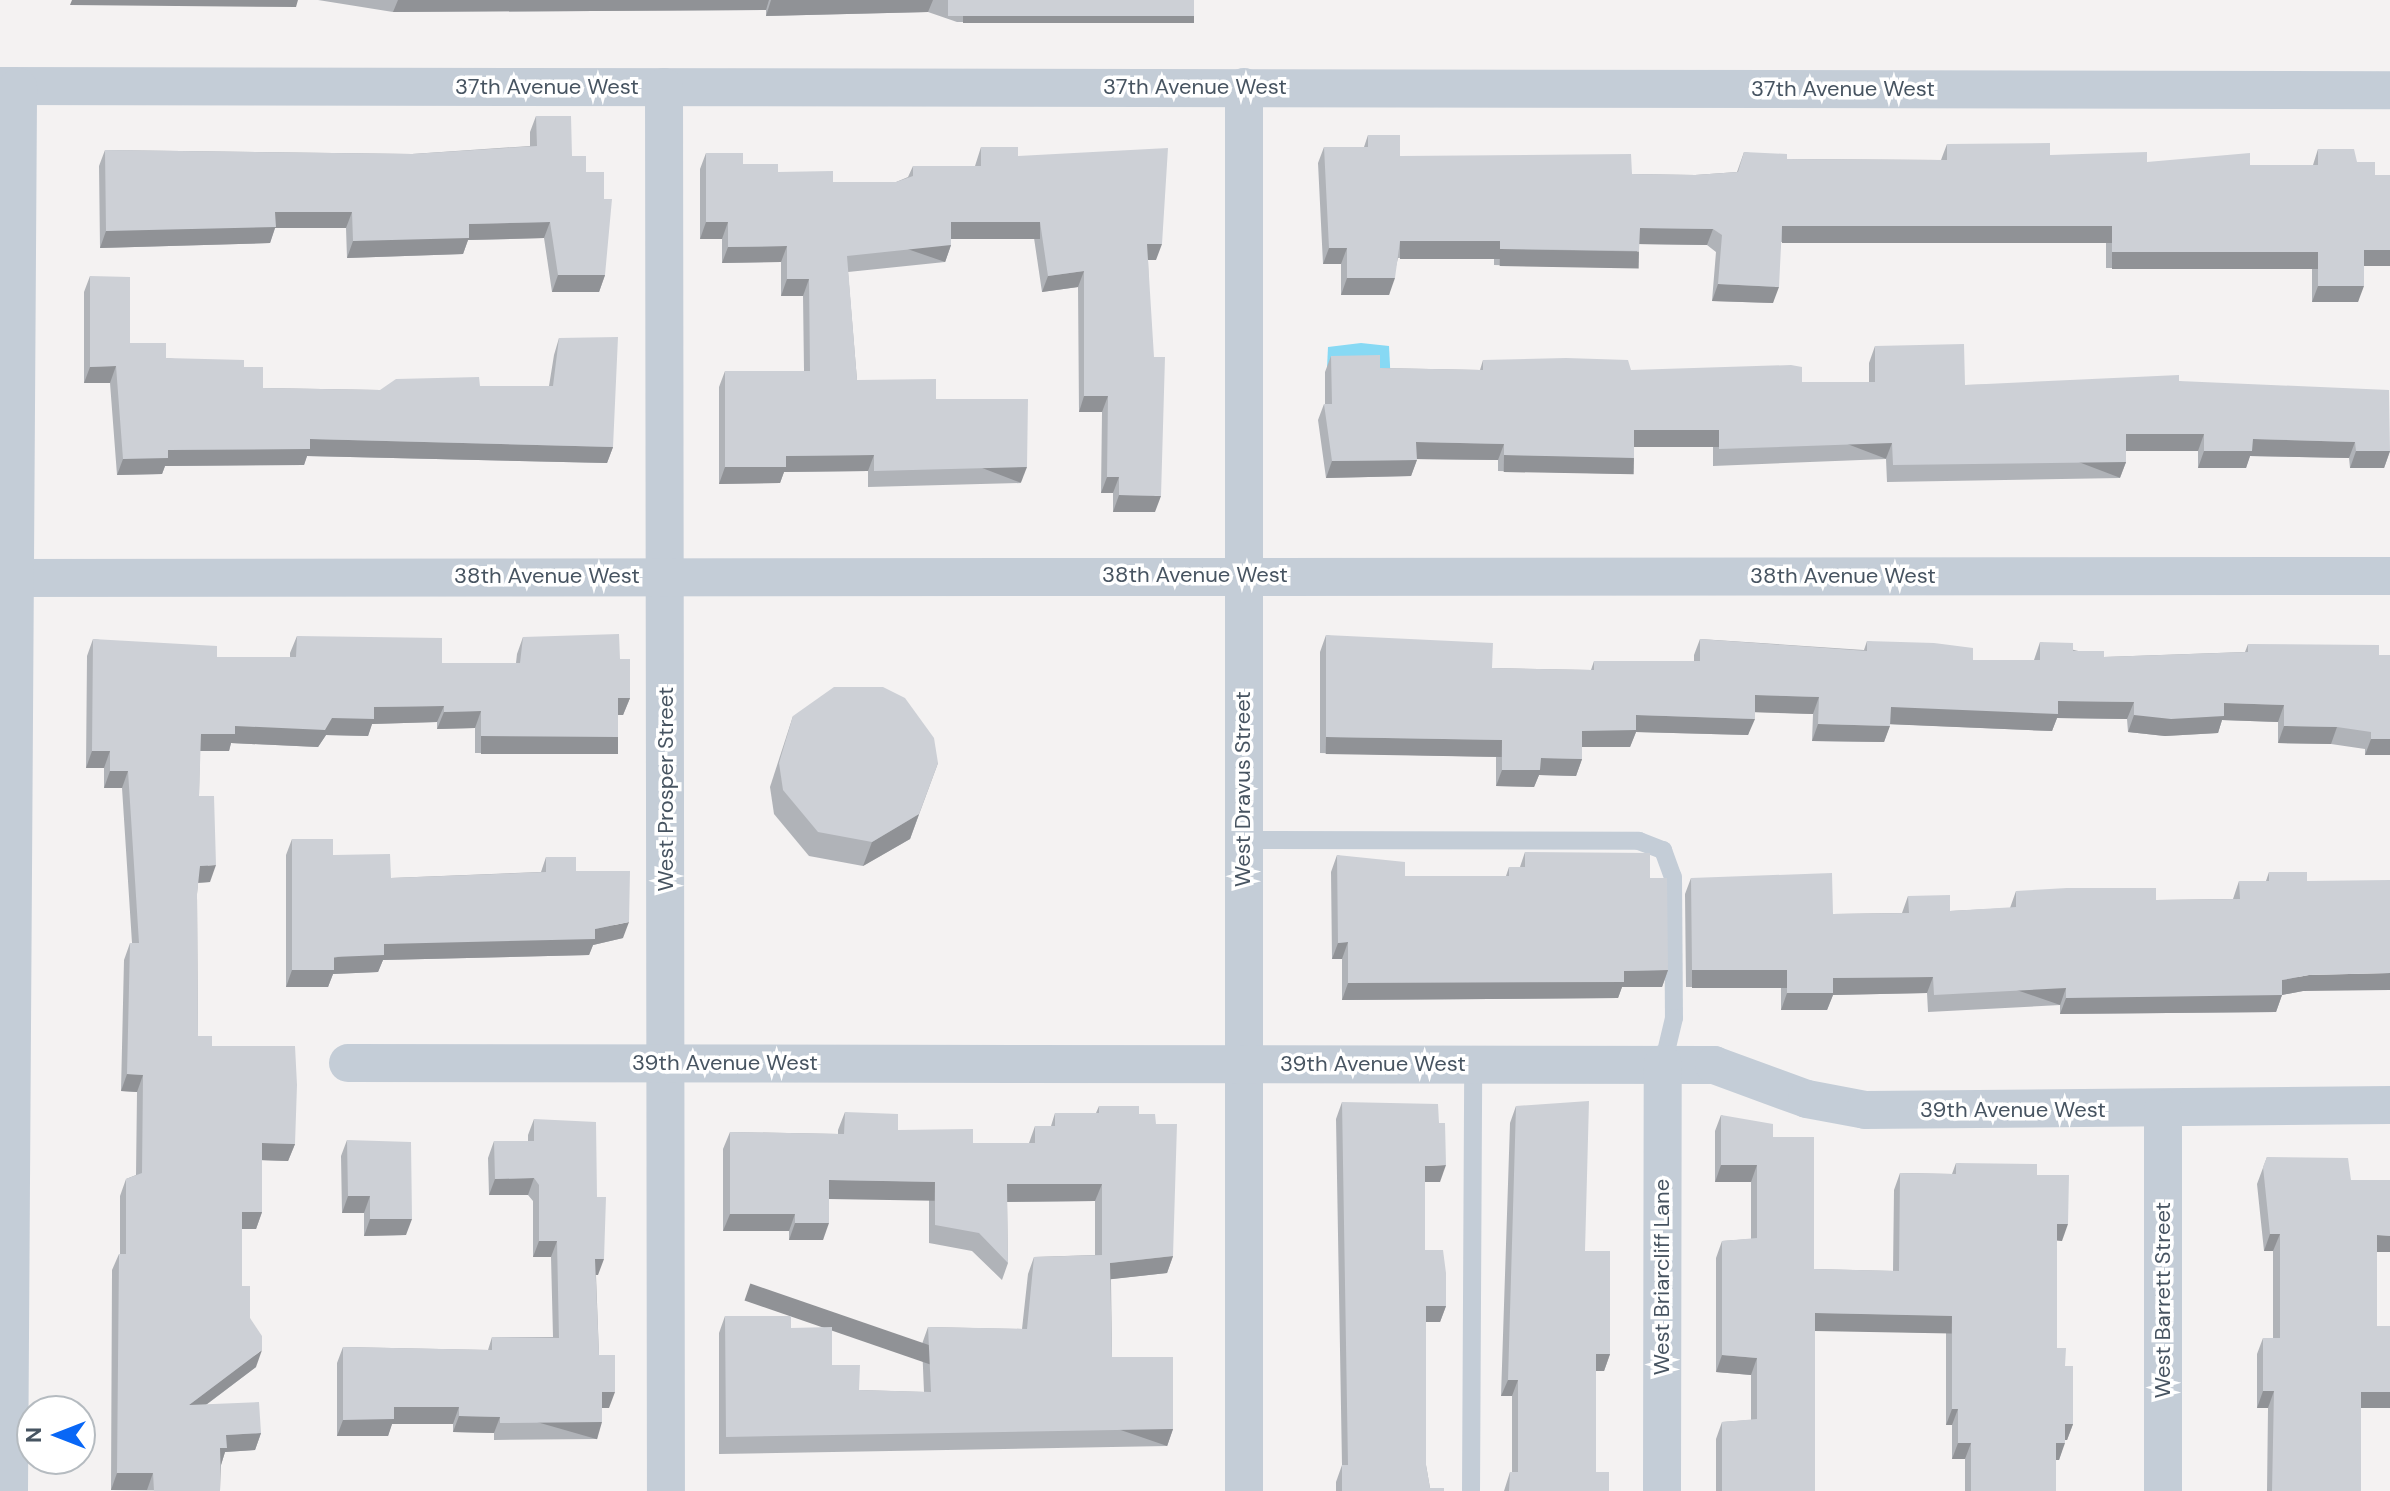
<!DOCTYPE html>
<style>
body{margin:0}
#map{position:relative;width:2390px;height:1491px;overflow:hidden;background:#f4f2f2;font-family:"DM Sans",sans-serif}
div>[style]{position:absolute}
.water>*{inset:0;background:#87d9f4}
.lane>*{height:18px;margin:-9px;padding:0 9px;transform-origin:9px;border-radius:9px;background:#c4cdd7}
.street>*{height:38px;margin:-19px;padding:0 19px;transform-origin:19px;border-radius:19px;background:#c4cdd7}
.wall>*{inset:0;background:#b0b3b8}
.shaded-wall>*{inset:0;background:#909296;transform-origin:0 0}
.building>*{inset:0;background:#cdd0d6;transform-origin:0 0}
span{translate:-50% -50%;white-space:nowrap;text-align:center;line-height:1.15;-webkit-text-stroke:7px #fff;paint-order:stroke}
.street-label{font-size:22px;color:#475461}
.north{position:absolute;left:16px;top:1395px;width:80px;height:80px;box-sizing:border-box;background:#fff;border:2px solid #b5bbc0;border-radius:50%;rotate:270deg;font-size:22px;font-weight:700;line-height:32px;text-align:center;color:#475461}
.north::after{content:'';display:block;margin:auto;width:28px;height:36px;background:#0967f6;clip-path:polygon(50% 0,100% 100%,50% 72%,0 100%)}
</style>
<div id="map">
<div class="water">
<div style="clip-path:polygon(1361px 343px,1389px 346px,1391px 385px,1327px 368px,1328px 347px)"></div>
</div>
<div class="lane">
<div style="left:1242px;top:840px;width:397px;rotate:0.1deg"></div>
<div style="left:1639px;top:841px;width:26px;rotate:21deg"></div>
<div style="left:1663px;top:850px;width:29px;rotate:70deg"></div>
<div style="left:1673px;top:877px;width:141px;rotate:89.6deg"></div>
<div style="left:1674px;top:1018px;width:47px;rotate:103.4deg"></div>
<div style="left:1471px;top:1491px;width:427px;rotate:-89.7deg"></div>
</div>
<div class="street">
<div style="left:0;top:86px;width:2390px;rotate:0.1deg"></div>
<div style="left:664px;top:87px;width:1404px;rotate:89.92deg"></div>
<div style="left:1244px;top:87px;width:1404px;rotate:90deg"></div>
<div style="left:0;top:578px;width:2390px;rotate:-0.05deg"></div>
<div style="left:348px;top:1063px;width:1366px;rotate:0.08deg"></div>
<div style="left:1714px;top:1065px;width:99px;rotate:20.1deg"></div>
<div style="left:1807px;top:1099px;width:59px;rotate:10.7deg"></div>
<div style="left:1865px;top:1110px;width:525px;rotate:-0.55deg"></div>
<div style="left:2163px;top:1109px;width:382px;rotate:90deg"></div>
<div style="left:9px;top:1491px;width:1404px;rotate:-89.63deg"></div>
<div style="left:1662px;top:1491px;width:427px;rotate:-89.9deg"></div>
</div>
<div class="wall">
<div style="clip-path:polygon(318px 0,1194px 0,1194px 5px,1188px 21px,957px 22px,928px 12px,766px 16px,766px 10px,393px 12px)"></div>
<div style="clip-path:polygon(536px 116px,586px 172px,605px 275px,599px 292px,552px 292px,544px 238px,468px 240px,463px 254px,347px 258px,346px 228px,275px 228px,270px 243px,100px 248px,99px 166px,105px 150px,412px 154px,530px 146px,530px 132px)"></div>
<div style="clip-path:polygon(1368px 135px,1400px 156px,1632px 174px,1695px 175px,1737px 172px,1744px 152px,1787px 159px,1941px 160px,1947px 144px,2050px 155px,2147px 162px,2250px 165px,2313px 165px,2318px 149px,2357px 162px,2375px 175px,2390px 266px,2364px 266px,2358px 302px,2312px 302px,2312px 269px,2106px 268px,2106px 243px,1781px 242px,1773px 303px,1712px 301px,1716px 252px,1707px 245px,1639px 244px,1633px 268px,1494px 265px,1494px 258px,1398px 258px,1389px 295px,1341px 295px,1341px 264px,1323px 264px,1318px 163px,1324px 147px,1364px 147px)"></div>
<div style="clip-path:polygon(981px 147px,1018px 156px,1156px 260px,1148px 260px,1155px 512px,1113px 512px,1113px 493px,1101px 493px,1102px 412px,1079px 412px,1078px 287px,1042px 292px,1034px 238px,951px 238px,951px 245px,945px 262px,848px 272px,857px 380px,936px 399px,1021px 483px,868px 487px,868px 471px,784px 472px,780px 483px,719px 484px,719px 387px,725px 371px,804px 371px,803px 296px,781px 296px,781px 262px,722px 263px,722px 239px,700px 239px,700px 169px,706px 153px,743px 164px,778px 172px,833px 182px,896px 182px,908px 177px,913px 166px,975px 166px)"></div>
<div style="clip-path:polygon(90px 276px,130px 343px,166px 358px,244px 367px,263px 388px,380px 390px,480px 386px,549px 386px,554px 355px,559px 338px,613px 447px,607px 463px,307px 456px,304px 465px,165px 466px,162px 474px,117px 475px,110px 383px,84px 383px,84px 292px)"></div>
<div style="clip-path:polygon(1875px 346px,1965px 385px,2179px 381px,2390px 451px,2384px 468px,2350px 468px,2349px 458px,2250px 456px,2246px 468px,2198px 468px,2198px 451px,2126px 451px,2126px 462px,2120px 478px,1887px 482px,1886px 459px,1713px 466px,1713px 446px,1634px 446px,1628px 474px,1498px 471px,1498px 460px,1417px 459px,1411px 476px,1326px 478px,1318px 420px,1324px 404px,1325px 404px,1325px 372px,1331px 356px,1380px 368px,1480px 370px,1483px 360px,1802px 382px,1869px 382px,1869px 363px)"></div>
<div style="clip-path:polygon(1326px 635px,1492px 668px,1591px 670px,1594px 661px,1694px 661px,1694px 655px,1700px 639px,1864px 650px,1867px 641px,1973px 660px,2034px 660px,2040px 642px,2104px 657px,2245px 652px,2248px 644px,2379px 655px,2390px 755px,2365px 755px,2365px 749px,2331px 744px,2278px 743px,2278px 722px,2222px 720px,2218px 733px,2165px 736px,2128px 732px,2127px 719px,2057px 718px,2052px 731px,1890px 724px,1884px 742px,1812px 741px,1813px 714px,1755px 712px,1748px 735px,1636px 732px,1630px 747px,1582px 747px,1582px 759px,1576px 776px,1539px 775px,1534px 787px,1496px 786px,1496px 757px,1320px 753px,1320px 652px)"></div>
<div style="clip-path:polygon(297px 636px,442px 663px,516px 663px,517px 654px,523px 637px,620px 659px,630px 698px,623px 715px,618px 715px,612px 754px,475px 753px,475px 728px,437px 729px,437px 722px,372px 724px,368px 736px,326px 735px,318px 747px,231px 743px,229px 751px,200px 751px,199px 796px,210px 882px,198px 883px,197px 894px,198px 1036px,212px 1046px,295px 1144px,288px 1161px,262px 1160px,262px 1212px,256px 1229px,242px 1229px,242px 1286px,250px 1318px,256px 1367px,206px 1405px,261px 1433px,255px 1450px,225px 1452px,221px 1465px,220px 1491px,111px 1490px,112px 1270px,119px 1254px,120px 1254px,120px 1196px,126px 1179px,136px 1175px,137px 1092px,121px 1091px,124px 960px,130px 943px,132px 943px,122px 788px,104px 788px,104px 768px,86px 768px,87px 656px,93px 639px,217px 657px,290px 657px,290px 653px)"></div>
<div style="clip-path:polygon(793px 716px,938px 763px,910px 839px,863px 866px,809px 856px,774px 814px,770px 787px)"></div>
<div style="clip-path:polygon(292px 839px,391px 878px,541px 872px,546px 857px,576px 871px,623px 938px,593px 945px,589px 955px,383px 960px,378px 972px,333px 974px,328px 987px,286px 987px,286px 855px)"></div>
<div style="clip-path:polygon(1525px 852px,1650px 878px,1668px 970px,1662px 987px,1622px 987px,1618px 998px,1342px 1000px,1342px 959px,1332px 959px,1331px 872px,1337px 855px,1405px 876px,1506px 876px,1509px 867px,1520px 867px)"></div>
<div style="clip-path:polygon(2269px 872px,2303px 991px,2282px 995px,2276px 1012px,2060px 1014px,2060px 1005px,1928px 1012px,1927px 993px,1833px 995px,1827px 1010px,1781px 1010px,1781px 987px,1686px 987px,1685px 894px,1691px 878px,1833px 914px,1902px 913px,1908px 896px,1950px 911px,2010px 908px,2016px 891px,2156px 900px,2233px 899px,2239px 881px,2266px 881px)"></div>
<div style="clip-path:polygon(1342px 1102px,1440px 1182px,1425px 1182px,1425px 1250px,1446px 1306px,1440px 1322px,1426px 1322px,1426px 1465px,1430px 1488px,1444px 1491px,1336px 1491px,1336px 1482px,1342px 1465px,1336px 1119px)"></div>
<div style="clip-path:polygon(1099px 1106px,1139px 1114px,1173px 1256px,1167px 1273px,1111px 1279px,1112px 1357px,1173px 1429px,1167px 1446px,719px 1454px,719px 1333px,725px 1316px,791px 1328px,859px 1390px,924px 1392px,922px 1344px,928px 1327px,1022px 1329px,1028px 1274px,1034px 1257px,1095px 1255px,1095px 1201px,1007px 1202px,1008px 1263px,1002px 1280px,972px 1251px,929px 1243px,929px 1200px,829px 1198px,823px 1240px,789px 1240px,789px 1231px,723px 1231px,723px 1149px,730px 1132px,838px 1134px,838px 1130px,845px 1112px,898px 1130px,973px 1143px,1029px 1143px,1035px 1126px,1051px 1126px,1055px 1113px,1096px 1113px)"></div>
<div style="clip-path:polygon(1516px 1106px,1585px 1251px,1610px 1354px,1604px 1371px,1596px 1371px,1596px 1472px,1609px 1491px,1504px 1491px,1510px 1472px,1512px 1472px,1512px 1396px,1501px 1396px,1510px 1123px)"></div>
<div style="clip-path:polygon(1721px 1115px,1773px 1137px,1814px 1269px,1893px 1271px,1894px 1190px,1900px 1173px,1952px 1174px,1956px 1163px,2037px 1175px,2062px 1241px,2057px 1240px,2057px 1348px,2065px 1366px,2073px 1424px,2067px 1440px,2065px 1440px,2059px 1460px,2056px 1460px,2056px 1491px,1965px 1491px,1965px 1459px,1952px 1459px,1952px 1425px,1946px 1425px,1946px 1333px,1815px 1330px,1815px 1491px,1716px 1491px,1716px 1439px,1722px 1422px,1751px 1420px,1751px 1375px,1716px 1372px,1716px 1258px,1722px 1241px,1751px 1239px,1751px 1182px,1715px 1182px,1715px 1131px)"></div>
<div style="clip-path:polygon(534px 1119px,598px 1275px,596px 1275px,599px 1355px,609px 1408px,602px 1408px,597px 1439px,494px 1440px,494px 1433px,453px 1432px,453px 1424px,392px 1424px,388px 1436px,337px 1436px,337px 1363px,343px 1347px,488px 1350px,492px 1337px,553px 1337px,551px 1257px,533px 1257px,533px 1201px,528px 1195px,489px 1195px,488px 1158px,494px 1141px,528px 1141px,528px 1135px)"></div>
<div style="clip-path:polygon(347px 1140px,406px 1235px,364px 1236px,364px 1213px,342px 1213px,341px 1156px)"></div>
<div style="clip-path:polygon(2267px 1157px,2351px 1180px,2390px 1180px,2390px 1252px,2377px 1252px,2377px 1326px,2390px 1408px,2361px 1408px,2361px 1491px,2390px 1491px,2267px 1491px,2268px 1408px,2257px 1408px,2257px 1354px,2263px 1338px,2273px 1338px,2273px 1251px,2264px 1251px,2257px 1184px)"></div>
</div>
<div class="shaded-wall">
<div style="clip-path:polygon(72px 0,298px 0,296px 7px,70px 5px)"></div>
<div style="clip-path:polygon(398px 0,769px 0,766px 10px,393px 12px)"></div>
<div style="clip-path:polygon(771px 0,933px 0,928px 12px,766px 16px)"></div>
<div style="left:963px;top:5px;width:231px;height:18px"></div>
<div style="clip-path:polygon(275px 212px,352px 212px,346px 228px,275px 228px,270px 243px,100px 248px,106px 231px)"></div>
<div style="clip-path:polygon(550px 222px,544px 238px,468px 240px,463px 254px,347px 258px,353px 241px,469px 224px)"></div>
<div style="clip-path:polygon(706px 222px,728px 222px,722px 239px,700px 239px)"></div>
<div style="left:951px;top:222px;width:89px;height:17px"></div>
<div style="left:1782px;top:226px;width:330px;height:17px"></div>
<div style="clip-path:polygon(1640px 228px,1713px 229px,1707px 245px,1634px 244px)"></div>
<div style="left:1400px;top:241px;width:100px;height:18px"></div>
<div style="clip-path:polygon(1147px 244px,1162px 244px,1156px 260px,1141px 260px)"></div>
<div style="left:951px;top:245px;width:18px;height:105px;rotate:109deg"></div>
<div style="clip-path:polygon(787px 246px,781px 262px,722px 263px,728px 247px)"></div>
<div style="clip-path:polygon(1329px 248px,1347px 248px,1341px 264px,1323px 264px)"></div>
<div style="left:1500px;top:249px;width:139px;height:17px;rotate:1deg"></div>
<div style="clip-path:polygon(2364px 250px,2390px 250px,2390px 266px,2358px 266px)"></div>
<div style="left:2112px;top:252px;width:206px;height:17px"></div>
<div style="clip-path:polygon(1084px 271px,1078px 287px,1042px 292px,1048px 276px)"></div>
<div style="clip-path:polygon(558px 275px,605px 275px,599px 292px,552px 292px)"></div>
<div style="clip-path:polygon(1347px 278px,1395px 278px,1389px 295px,1341px 295px)"></div>
<div style="clip-path:polygon(787px 279px,809px 279px,803px 296px,781px 296px)"></div>
<div style="clip-path:polygon(1718px 284px,1779px 287px,1773px 303px,1712px 301px)"></div>
<div style="clip-path:polygon(2318px 286px,2364px 286px,2358px 302px,2312px 302px)"></div>
<div style="clip-path:polygon(116px 366px,110px 383px,84px 383px,90px 367px)"></div>
<div style="clip-path:polygon(1084px 396px,1108px 396px,1102px 412px,1079px 412px)"></div>
<div style="left:1634px;top:430px;width:85px;height:17px"></div>
<div style="clip-path:polygon(2126px 434px,2204px 434px,2198px 451px,2120px 451px)"></div>
<div style="clip-path:polygon(310px 439px,613px 447px,607px 463px,307px 456px,304px 465px,165px 466px,162px 474px,117px 475px,123px 459px,168px 450px)"></div>
<div style="clip-path:polygon(2253px 439px,2355px 442px,2349px 458px,2250px 456px,2246px 468px,2198px 468px,2204px 451px)"></div>
<div style="clip-path:polygon(1416px 442px,1504px 444px,1498px 460px,1410px 459px)"></div>
<div style="left:1892px;top:443px;width:17px;height:173px;rotate:111deg"></div>
<div style="clip-path:polygon(2356px 451px,2390px 451px,2384px 468px,2350px 468px)"></div>
<div style="clip-path:polygon(874px 455px,868px 471px,784px 472px,780px 483px,719px 484px,725px 467px,786px 456px)"></div>
<div style="left:1504px;top:455px;width:130px;height:17px;rotate:1deg"></div>
<div style="clip-path:polygon(1417px 460px,1411px 476px,1326px 478px,1332px 461px)"></div>
<div style="left:2126px;top:462px;width:17px;height:233px;rotate:111deg"></div>
<div style="left:1027px;top:467px;width:17px;height:153px;rotate:111deg"></div>
<div style="clip-path:polygon(1107px 477px,1119px 477px,1113px 493px,1101px 493px)"></div>
<div style="clip-path:polygon(1119px 495px,1161px 496px,1155px 512px,1113px 512px)"></div>
<div style="clip-path:polygon(1755px 695px,1819px 697px,1813px 714px,1749px 712px)"></div>
<div style="clip-path:polygon(618px 698px,630px 698px,623px 715px,612px 715px)"></div>
<div style="clip-path:polygon(2058px 701px,2134px 702px,2127px 719px,2057px 718px,2052px 731px,1885px 724px,1891px 707px)"></div>
<div style="clip-path:polygon(2224px 703px,2284px 705px,2278px 722px,2222px 720px,2218px 733px,2165px 736px,2128px 732px,2134px 715px)"></div>
<div style="clip-path:polygon(444px 706px,437px 722px,372px 724px,368px 736px,326px 735px,318px 747px,231px 743px,229px 751px,194px 751px,201px 734px,235px 726px,332px 718px,374px 707px)"></div>
<div style="clip-path:polygon(481px 711px,475px 728px,437px 729px,444px 712px)"></div>
<div style="clip-path:polygon(1636px 715px,1755px 719px,1748px 735px,1636px 732px,1630px 747px,1576px 747px,1582px 731px)"></div>
<div style="clip-path:polygon(1818px 724px,1890px 726px,1884px 742px,1812px 741px)"></div>
<div style="clip-path:polygon(2284px 726px,2337px 727px,2331px 744px,2278px 743px)"></div>
<div style="left:481px;top:736px;width:137px;height:18px"></div>
<div style="left:1326px;top:737px;width:176px;height:17px;rotate:1deg"></div>
<div style="clip-path:polygon(2371px 739px,2390px 739px,2390px 755px,2365px 755px)"></div>
<div style="clip-path:polygon(92px 751px,110px 751px,104px 768px,86px 768px)"></div>
<div style="clip-path:polygon(1541px 758px,1582px 759px,1576px 776px,1539px 775px,1534px 787px,1496px 786px,1502px 770px)"></div>
<div style="clip-path:polygon(110px 771px,128px 771px,122px 788px,104px 788px)"></div>
<div style="clip-path:polygon(919px 814px,910px 839px,863px 866px,872px 842px)"></div>
<div style="clip-path:polygon(216px 865px,210px 882px,194px 883px,200px 866px)"></div>
<div style="clip-path:polygon(629px 922px,623px 938px,593px 945px,589px 955px,383px 960px,378px 972px,333px 974px,328px 987px,286px 987px,292px 970px,384px 944px,595px 929px)"></div>
<div style="clip-path:polygon(1348px 942px,1342px 959px,1332px 959px,1338px 943px)"></div>
<div style="clip-path:polygon(1668px 970px,1662px 987px,1622px 987px,1618px 998px,1342px 1000px,1348px 983px,1624px 971px)"></div>
<div style="left:1692px;top:970px;width:95px;height:18px"></div>
<div style="clip-path:polygon(2390px 973px,2390px 990px,2303px 991px,2282px 995px,2276px 1012px,2060px 1014px,2066px 998px,2282px 980px,2309px 975px)"></div>
<div style="clip-path:polygon(1933px 977px,1927px 993px,1833px 995px,1827px 1010px,1781px 1010px,1787px 993px,1833px 978px)"></div>
<div style="left:2066px;top:988px;width:18px;height:132px;rotate:109deg"></div>
<div style="clip-path:polygon(127px 1074px,143px 1075px,137px 1092px,121px 1091px)"></div>
<div style="clip-path:polygon(262px 1143px,295px 1144px,288px 1161px,256px 1160px)"></div>
<div style="clip-path:polygon(1446px 1165px,1440px 1182px,1419px 1182px,1425px 1166px)"></div>
<div style="clip-path:polygon(1721px 1165px,1757px 1165px,1751px 1182px,1715px 1182px)"></div>
<div style="clip-path:polygon(534px 1178px,528px 1195px,489px 1195px,495px 1179px)"></div>
<div style="left:829px;top:1180px;width:106px;height:19px;rotate:1deg"></div>
<div style="clip-path:polygon(1007px 1184px,1102px 1184px,1095px 1201px,1001px 1202px)"></div>
<div style="clip-path:polygon(348px 1196px,370px 1196px,364px 1213px,342px 1213px)"></div>
<div style="clip-path:polygon(242px 1212px,262px 1212px,256px 1229px,235px 1229px)"></div>
<div style="clip-path:polygon(730px 1214px,795px 1214px,789px 1231px,723px 1231px)"></div>
<div style="clip-path:polygon(370px 1219px,412px 1219px,406px 1235px,364px 1236px)"></div>
<div style="clip-path:polygon(795px 1223px,829px 1223px,823px 1240px,789px 1240px)"></div>
<div style="clip-path:polygon(2057px 1224px,2068px 1224px,2062px 1241px,2051px 1240px)"></div>
<div style="clip-path:polygon(2270px 1234px,2280px 1234px,2273px 1251px,2264px 1251px)"></div>
<div style="clip-path:polygon(2377px 1235px,2390px 1236px,2390px 1252px,2371px 1252px)"></div>
<div style="clip-path:polygon(539px 1241px,557px 1241px,551px 1257px,533px 1257px)"></div>
<div style="clip-path:polygon(1173px 1256px,1167px 1273px,1104px 1280px,1110px 1263px)"></div>
<div style="clip-path:polygon(595px 1259px,604px 1259px,598px 1275px,589px 1275px)"></div>
<div style="clip-path:polygon(1426px 1306px,1446px 1306px,1440px 1322px,1420px 1322px)"></div>
<div style="left:1815px;top:1313px;width:137px;height:18px;rotate:1deg"></div>
<div style="clip-path:polygon(262px 1350px,256px 1367px,183px 1422px,189px 1405px)"></div>
<div style="clip-path:polygon(1596px 1354px,1610px 1354px,1604px 1371px,1590px 1371px)"></div>
<div style="clip-path:polygon(1722px 1355px,1757px 1358px,1751px 1375px,1716px 1372px)"></div>
<div style="clip-path:polygon(1508px 1380px,1518px 1380px,1512px 1396px,1501px 1396px)"></div>
<div style="clip-path:polygon(2263px 1391px,2274px 1391px,2268px 1408px,2257px 1408px)"></div>
<div style="clip-path:polygon(602px 1392px,615px 1392px,609px 1408px,597px 1408px)"></div>
<div style="clip-path:polygon(2361px 1392px,2390px 1392px,2390px 1408px,2355px 1408px)"></div>
<div style="clip-path:polygon(394px 1407px,459px 1407px,453px 1424px,392px 1424px,388px 1436px,337px 1436px,343px 1420px)"></div>
<div style="clip-path:polygon(1952px 1409px,1958px 1409px,1952px 1425px,1946px 1425px)"></div>
<div style="clip-path:polygon(459px 1416px,500px 1417px,494px 1433px,453px 1432px)"></div>
<div style="left:602px;top:1422px;width:18px;height:102px;rotate:106deg"></div>
<div style="clip-path:polygon(2065px 1424px,2073px 1424px,2067px 1440px,2059px 1440px)"></div>
<div style="left:1173px;top:1429px;width:18px;height:447px;rotate:109deg"></div>
<div style="clip-path:polygon(261px 1433px,255px 1450px,225px 1452px,221px 1465px,220px 1448px,226px 1435px)"></div>
<div style="clip-path:polygon(1958px 1443px,1971px 1443px,1965px 1459px,1952px 1459px)"></div>
<div style="clip-path:polygon(2056px 1443px,2065px 1443px,2059px 1460px,2050px 1460px)"></div>
<div style="clip-path:polygon(117px 1473px,153px 1473px,147px 1490px,111px 1490px)"></div>
</div>
<div class="building">
<div style="left:948px;top:0;width:246px;height:16px"></div>
<div style="clip-path:polygon(536px 116px,571px 116px,572px 156px,586px 156px,586px 172px,604px 172px,604px 199px,612px 199px,605px 275px,558px 275px,550px 222px,469px 224px,469px 238px,353px 241px,352px 212px,275px 212px,276px 227px,106px 231px,105px 150px,412px 154px,537px 146px)"></div>
<div style="clip-path:polygon(1368px 135px,1400px 135px,1400px 156px,1631px 154px,1632px 174px,1695px 175px,1738px 172px,1744px 152px,1787px 154px,1787px 159px,1947px 160px,1947px 144px,2050px 143px,2050px 155px,2147px 152px,2147px 162px,2250px 153px,2250px 165px,2318px 165px,2318px 149px,2354px 149px,2357px 162px,2375px 162px,2375px 175px,2390px 175px,2390px 250px,2364px 250px,2364px 286px,2318px 286px,2318px 252px,2112px 252px,2112px 226px,1782px 226px,1779px 287px,1718px 284px,1722px 235px,1713px 229px,1640px 228px,1639px 251px,1500px 249px,1500px 241px,1400px 241px,1395px 278px,1347px 278px,1347px 248px,1329px 248px,1324px 147px,1368px 147px)"></div>
<div style="clip-path:polygon(981px 147px,1018px 147px,1018px 156px,1168px 148px,1162px 244px,1147px 244px,1154px 357px,1165px 357px,1161px 496px,1119px 495px,1119px 477px,1107px 477px,1108px 396px,1084px 396px,1084px 271px,1048px 276px,1040px 222px,951px 222px,951px 245px,847px 256px,857px 380px,936px 379px,936px 399px,1028px 399px,1027px 467px,874px 471px,874px 455px,786px 456px,786px 467px,725px 467px,725px 371px,810px 371px,809px 279px,787px 279px,787px 246px,728px 247px,728px 222px,706px 222px,706px 153px,743px 153px,743px 164px,778px 164px,778px 172px,833px 171px,833px 182px,896px 182px,913px 176px,913px 166px,981px 166px)"></div>
<div style="clip-path:polygon(90px 276px,130px 277px,130px 343px,166px 343px,166px 358px,244px 360px,244px 367px,263px 367px,263px 388px,380px 390px,396px 379px,479px 377px,480px 386px,553px 386px,559px 338px,618px 337px,613px 447px,310px 439px,310px 449px,168px 450px,168px 458px,123px 459px,116px 366px,90px 367px)"></div>
<div style="clip-path:polygon(1964px 344px,1965px 385px,2179px 375px,2179px 381px,2389px 390px,2390px 451px,2356px 451px,2355px 442px,2253px 439px,2252px 451px,2204px 451px,2204px 434px,2126px 434px,2126px 462px,1893px 465px,1892px 443px,1719px 449px,1719px 430px,1634px 430px,1634px 458px,1504px 455px,1504px 444px,1416px 442px,1417px 460px,1332px 461px,1324px 404px,1332px 404px,1331px 356px,1380px 355px,1380px 368px,1483px 370px,1483px 360px,1566px 358px,1628px 360px,1631px 370px,1791px 365px,1802px 367px,1802px 382px,1875px 382px,1875px 346px)"></div>
<div style="clip-path:polygon(619px 634px,620px 659px,630px 659px,630px 698px,618px 698px,618px 737px,481px 736px,481px 711px,444px 712px,444px 706px,374px 707px,374px 719px,332px 718px,325px 730px,235px 726px,235px 734px,201px 734px,199px 796px,214px 796px,216px 865px,200px 866px,197px 894px,198px 1036px,212px 1036px,212px 1046px,295px 1046px,297px 1085px,295px 1144px,262px 1143px,262px 1212px,242px 1212px,242px 1286px,250px 1286px,250px 1318px,262px 1336px,262px 1350px,189px 1405px,259px 1402px,261px 1433px,226px 1435px,227px 1448px,220px 1448px,220px 1491px,154px 1491px,153px 1473px,117px 1473px,119px 1254px,126px 1254px,126px 1179px,142px 1173px,143px 1075px,127px 1074px,130px 943px,139px 943px,128px 771px,110px 771px,110px 751px,92px 751px,93px 639px,217px 646px,217px 657px,296px 657px,297px 636px,442px 638px,442px 663px,520px 663px,523px 637px)"></div>
<div style="clip-path:polygon(1326px 635px,1493px 643px,1492px 668px,1594px 670px,1594px 661px,1700px 661px,1700px 639px,1867px 651px,1867px 641px,1934px 643px,1973px 648px,1973px 660px,2040px 660px,2040px 642px,2073px 643px,2073px 651px,2104px 651px,2104px 657px,2248px 652px,2248px 644px,2379px 645px,2379px 655px,2390px 655px,2390px 739px,2371px 739px,2371px 732px,2337px 727px,2284px 726px,2284px 705px,2224px 703px,2224px 716px,2171px 719px,2134px 715px,2134px 702px,2058px 701px,2058px 714px,1891px 707px,1890px 726px,1818px 724px,1819px 697px,1755px 695px,1755px 719px,1636px 715px,1636px 730px,1582px 731px,1582px 759px,1541px 758px,1540px 770px,1502px 770px,1502px 740px,1326px 737px)"></div>
<div style="clip-path:polygon(834px 687px,883px 687px,905px 698px,934px 738px,938px 763px,919px 814px,872px 842px,818px 832px,783px 790px,779px 763px,793px 716px)"></div>
<div style="clip-path:polygon(292px 839px,333px 839px,333px 855px,390px 854px,391px 878px,546px 872px,546px 857px,576px 857px,576px 871px,630px 871px,629px 922px,595px 929px,595px 939px,384px 944px,384px 955px,334px 957px,334px 970px,292px 970px)"></div>
<div style="clip-path:polygon(1525px 852px,1650px 853px,1650px 878px,1667px 878px,1668px 970px,1624px 971px,1624px 982px,1348px 983px,1348px 942px,1338px 943px,1337px 855px,1405px 862px,1405px 876px,1509px 876px,1509px 867px,1525px 867px)"></div>
<div style="clip-path:polygon(2269px 872px,2307px 872px,2307px 881px,2390px 880px,2390px 973px,2309px 975px,2282px 980px,2282px 995px,2066px 998px,2066px 988px,1934px 995px,1933px 977px,1833px 978px,1833px 993px,1787px 993px,1787px 970px,1692px 970px,1691px 878px,1832px 873px,1833px 914px,1909px 913px,1908px 896px,1950px 895px,1950px 911px,2016px 907px,2016px 891px,2067px 888px,2156px 888px,2156px 900px,2240px 899px,2239px 881px,2269px 881px)"></div>
<div style="clip-path:polygon(1589px 1101px,1585px 1251px,1610px 1251px,1610px 1354px,1596px 1354px,1596px 1472px,1609px 1472px,1609px 1491px,1509px 1491px,1510px 1472px,1518px 1472px,1518px 1380px,1508px 1380px,1516px 1106px)"></div>
<div style="clip-path:polygon(1342px 1102px,1438px 1104px,1439px 1123px,1445px 1123px,1446px 1165px,1425px 1166px,1425px 1250px,1443px 1250px,1446px 1273px,1446px 1306px,1426px 1306px,1426px 1465px,1430px 1488px,1444px 1488px,1444px 1491px,1342px 1491px,1342px 1465px,1348px 1465px)"></div>
<div style="clip-path:polygon(1099px 1106px,1139px 1106px,1139px 1114px,1155px 1114px,1156px 1124px,1177px 1124px,1173px 1256px,1110px 1263px,1112px 1357px,1173px 1357px,1173px 1429px,726px 1437px,725px 1316px,791px 1316px,791px 1328px,832px 1327px,832px 1365px,860px 1365px,859px 1390px,931px 1392px,928px 1327px,1027px 1329px,1034px 1257px,1102px 1255px,1102px 1184px,1007px 1184px,1008px 1263px,979px 1233px,935px 1225px,935px 1182px,829px 1180px,829px 1223px,795px 1223px,795px 1214px,730px 1214px,730px 1132px,844px 1134px,845px 1112px,898px 1114px,898px 1130px,973px 1129px,973px 1143px,1035px 1143px,1035px 1126px,1055px 1126px,1055px 1113px,1099px 1113px)"></div>
<div style="clip-path:polygon(1721px 1115px,1773px 1124px,1773px 1137px,1814px 1137px,1814px 1269px,1899px 1271px,1900px 1173px,1956px 1174px,1956px 1163px,2037px 1164px,2037px 1175px,2069px 1175px,2068px 1224px,2057px 1224px,2057px 1348px,2066px 1348px,2065px 1366px,2073px 1366px,2073px 1424px,2065px 1424px,2065px 1443px,2056px 1443px,2056px 1491px,1971px 1491px,1971px 1443px,1958px 1443px,1958px 1409px,1952px 1409px,1952px 1316px,1815px 1313px,1815px 1491px,1722px 1491px,1722px 1422px,1757px 1419px,1757px 1358px,1722px 1355px,1722px 1241px,1757px 1238px,1757px 1165px,1721px 1165px)"></div>
<div style="clip-path:polygon(534px 1119px,596px 1122px,597px 1197px,606px 1197px,604px 1259px,595px 1259px,599px 1355px,615px 1355px,615px 1392px,602px 1392px,602px 1422px,500px 1423px,500px 1417px,459px 1416px,459px 1407px,394px 1407px,394px 1419px,343px 1420px,343px 1347px,492px 1350px,492px 1337px,559px 1338px,557px 1241px,539px 1241px,539px 1185px,534px 1178px,495px 1179px,494px 1141px,534px 1141px)"></div>
<div style="clip-path:polygon(347px 1140px,411px 1142px,412px 1219px,370px 1219px,370px 1196px,348px 1196px)"></div>
<div style="clip-path:polygon(2267px 1157px,2348px 1158px,2351px 1180px,2390px 1180px,2390px 1236px,2377px 1235px,2377px 1326px,2390px 1326px,2390px 1392px,2361px 1392px,2361px 1491px,2390px 1491px,2272px 1491px,2274px 1391px,2263px 1391px,2263px 1338px,2280px 1338px,2280px 1234px,2270px 1234px,2263px 1167px)"></div>
</div>
<div class="street-label">
<span style="left:547px;top:87px">37th Avenue West</span>
<span style="left:1195px;top:87px">37th Avenue West</span>
<span style="left:1843px;top:89px">37th Avenue West</span>
<span style="left:1195px;top:575px">38th Avenue West</span>
<span style="left:547px;top:576px">38th Avenue West</span>
<span style="left:1843px;top:576px">38th Avenue West</span>
<span style="left:666px;top:789px;rotate:-90deg">West Prosper Street</span>
<span style="left:1243px;top:789px;rotate:-90deg">West Dravus Street</span>
<span style="left:725px;top:1063px">39th Avenue West</span>
<span style="left:1373px;top:1064px">39th Avenue West</span>
<span style="left:2013px;top:1110px">39th Avenue West</span>
<span style="left:1662px;top:1277px;rotate:-90deg">West Briarcliff Lane</span>
<span style="left:2163px;top:1300px;rotate:-90deg">West Barrett Street</span>
</div>
<div class="north">N</div>
</div>
